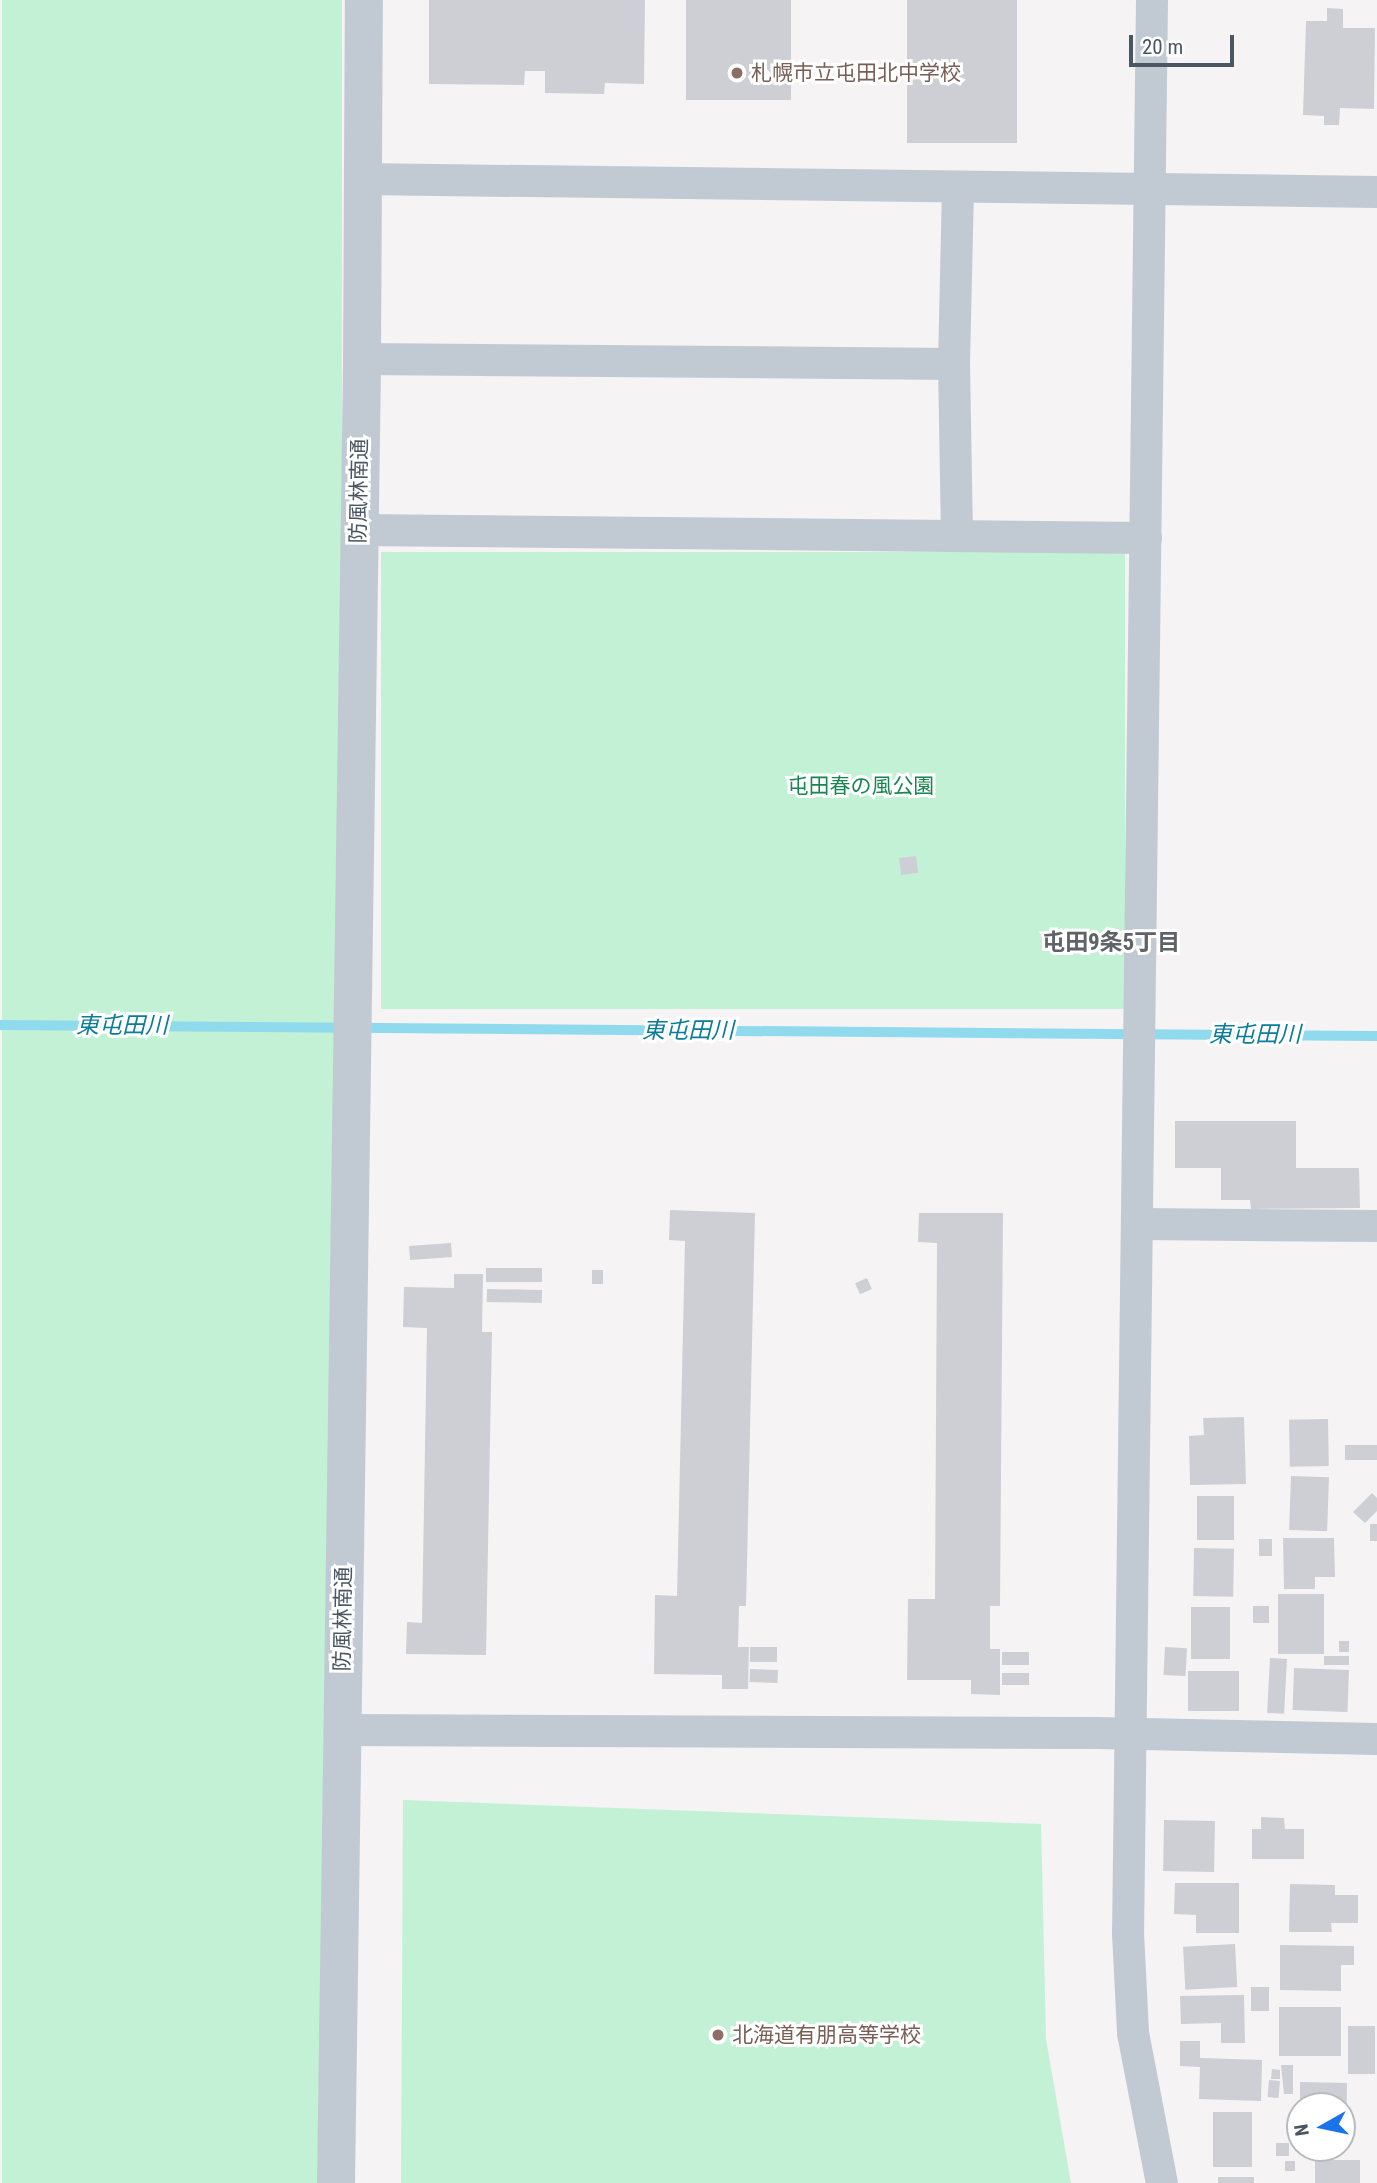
<!DOCTYPE html>
<meta charset="utf-8">
<style>
body{margin:0}
#map{position:relative;width:1377px;height:2183px;overflow:hidden;background:#f5f3f3;font-family:"Roboto Condensed","Noto Sans JP",sans-serif}
div>[style]{position:absolute}
.green>*{inset:0;background:#c3f1d5;transform-origin:0 0}
.stream>*{height:10px;margin:-5px;padding:0 5px;transform-origin:5px;border-radius:5px;background:#90daee}
.building>*{inset:0;background:#cdcfd5;transform-origin:0 0}
.minor>*{height:32px;margin:-16px;padding:0 16px;transform-origin:16px;border-radius:16px;background:#c1cad2}
.tertiary>*{height:38px;margin:-19px;padding:0 19px;transform-origin:19px;border-radius:19px;background:#c1cad2}
.dots>*{width:19px;height:19px;translate:-50% -50%;box-sizing:border-box;border:4px solid #fff;border-radius:50%}
span{translate:-50% -50%;white-space:nowrap;text-align:center;line-height:1.15;-webkit-text-stroke:6px #fff;paint-order:stroke}
.education-label{font-size:21px;color:#785e54}
.left{translate:0 -50%;text-align:left}
.street-label{font-size:21px;color:#4a5661}
.park-label{font-size:21px;color:#17864f}
.neighbourhood-label{font-size:23px;color:#5f6368;font-weight:700}
.water-label{font-size:23px;color:#0c7c9b;font-style:italic}
.north{position:absolute;left:1286px;top:2092px;width:70px;height:70px;box-sizing:border-box;background:#fff;border:2px solid #b7bbc0;border-radius:50%;rotate:261deg;font-size:19px;font-weight:700;line-height:28px;text-align:center;color:#4a5661}
.north::after{content:'';display:block;margin:auto;width:24px;height:32px;background:#1a73e8;clip-path:polygon(50% 0,100% 100%,50% 72%,0 100%)}
.scale{position:absolute;left:1129px;top:35px;width:105px;height:32px;box-sizing:border-box;border:4px solid #4a5661;border-top:0;padding-left:9px;font-size:21px;line-height:24px;white-space:nowrap;color:#4a5661;-webkit-text-stroke:5px #fff;paint-order:stroke}
</style>
<div id="map">
<div class="green">
<div style="left:2px;top:0;width:340px;height:2183px"></div>
<div style="left:381px;top:552px;width:744px;height:457px"></div>
<div style="clip-path:polygon(403px 1800px,1041px 1824px,1046px 2039px,1071px 2183px,401px 2183px)"></div>
</div>
<div class="stream">
<div style="left:0;top:1025px;width:1377px;rotate:0.46deg"></div>
</div>
<div class="building">
<div style="clip-path:polygon(429px 0,645px 0,644px 84px,605px 83px,604px 94px,545px 93px,545px 71px,525px 71px,524px 85px,429px 84px)"></div>
<div style="left:686px;top:0;width:105px;height:100px"></div>
<div style="left:907px;top:0;width:110px;height:143px"></div>
<div style="clip-path:polygon(1327px 8px,1343px 9px,1343px 28px,1375px 28px,1374px 109px,1340px 108px,1339px 125px,1324px 125px,1324px 116px,1303px 115px,1306px 21px,1327px 21px)"></div>
<div style="left:916px;top:856px;width:17px;height:17px;rotate:83deg"></div>
<div style="clip-path:polygon(1175px 1121px,1296px 1121px,1296px 1168px,1359px 1168px,1360px 1208px,1251px 1209px,1250px 1200px,1221px 1200px,1221px 1168px,1175px 1168px)"></div>
<div style="clip-path:polygon(670px 1210px,755px 1213px,746px 1606px,739px 1606px,738px 1647px,749px 1647px,748px 1689px,722px 1689px,722px 1675px,654px 1674px,655px 1595px,677px 1596px,685px 1241px,669px 1240px)"></div>
<div style="clip-path:polygon(919px 1213px,1003px 1213px,1000px 1606px,990px 1606px,990px 1649px,1000px 1649px,1000px 1695px,971px 1694px,971px 1680px,907px 1680px,908px 1599px,935px 1599px,937px 1243px,918px 1242px)"></div>
<div style="left:451px;top:1243px;width:14px;height:42px;rotate:86deg"></div>
<div style="left:486px;top:1268px;width:56px;height:14px"></div>
<div style="left:592px;top:1270px;width:11px;height:14px"></div>
<div style="clip-path:polygon(454px 1274px,483px 1274px,482px 1332px,492px 1332px,486px 1655px,406px 1654px,407px 1622px,422px 1623px,427px 1328px,403px 1327px,404px 1287px,454px 1288px)"></div>
<div style="left:867px;top:1278px;width:12px;height:13px;rotate:66deg"></div>
<div style="left:487px;top:1289px;width:55px;height:13px;rotate:1deg"></div>
<div style="clip-path:polygon(1244px 1417px,1246px 1484px,1190px 1485px,1189px 1436px,1204px 1435px,1203px 1418px)"></div>
<div style="left:1328px;top:1419px;width:47px;height:39px;rotate:89deg"></div>
<div style="left:1345px;top:1445px;width:32px;height:15px"></div>
<div style="left:1291px;top:1476px;width:38px;height:54px;rotate:2deg"></div>
<div style="clip-path:polygon(1372px 1493px,1377px 1498px,1377px 1511px,1365px 1523px,1353px 1512px)"></div>
<div style="left:1197px;top:1496px;width:37px;height:44px"></div>
<div style="left:1370px;top:1524px;width:7px;height:17px"></div>
<div style="clip-path:polygon(1283px 1538px,1334px 1538px,1335px 1577px,1315px 1577px,1315px 1589px,1284px 1589px)"></div>
<div style="left:1259px;top:1539px;width:13px;height:17px"></div>
<div style="left:1194px;top:1548px;width:40px;height:48px;rotate:1deg"></div>
<div style="left:1278px;top:1594px;width:46px;height:60px"></div>
<div style="left:1253px;top:1606px;width:16px;height:17px"></div>
<div style="left:1191px;top:1607px;width:39px;height:52px"></div>
<div style="left:1339px;top:1641px;width:10px;height:11px"></div>
<div style="left:750px;top:1647px;width:27px;height:15px"></div>
<div style="left:1165px;top:1647px;width:22px;height:28px;rotate:3deg"></div>
<div style="left:1029px;top:1652px;width:13px;height:27px;rotate:90deg"></div>
<div style="left:1324px;top:1656px;width:25px;height:9px"></div>
<div style="left:1270px;top:1658px;width:17px;height:55px;rotate:3deg"></div>
<div style="left:1294px;top:1668px;width:55px;height:42px;rotate:2deg"></div>
<div style="left:750px;top:1669px;width:28px;height:13px;rotate:2deg"></div>
<div style="left:1188px;top:1671px;width:51px;height:40px"></div>
<div style="left:1002px;top:1673px;width:27px;height:12px"></div>
<div style="clip-path:polygon(1261px 1817px,1284px 1818px,1285px 1829px,1304px 1829px,1304px 1859px,1252px 1859px,1252px 1829px,1261px 1829px)"></div>
<div style="left:1164px;top:1820px;width:51px;height:51px;rotate:1deg"></div>
<div style="clip-path:polygon(1175px 1883px,1239px 1883px,1239px 1933px,1196px 1933px,1196px 1915px,1174px 1914px)"></div>
<div style="clip-path:polygon(1290px 1884px,1335px 1885px,1335px 1895px,1358px 1895px,1358px 1923px,1331px 1923px,1332px 1932px,1289px 1932px)"></div>
<div style="left:1235px;top:1944px;width:43px;height:52px;rotate:87deg"></div>
<div style="clip-path:polygon(1280px 1945px,1354px 1946px,1354px 1965px,1341px 1965px,1341px 1991px,1280px 1990px)"></div>
<div style="left:1251px;top:1987px;width:18px;height:24px"></div>
<div style="clip-path:polygon(1244px 1995px,1245px 2043px,1221px 2043px,1221px 2023px,1181px 2024px,1180px 1996px)"></div>
<div style="left:1279px;top:2007px;width:62px;height:49px"></div>
<div style="left:1348px;top:2026px;width:27px;height:48px"></div>
<div style="clip-path:polygon(1180px 2041px,1200px 2041px,1200px 2058px,1262px 2060px,1261px 2101px,1199px 2099px,1200px 2067px,1180px 2066px)"></div>
<div style="clip-path:polygon(1281px 2065px,1293px 2065px,1293px 2094px,1284px 2094px)"></div>
<div style="clip-path:polygon(1272px 2069px,1280px 2070px,1280px 2079px,1271px 2079px)"></div>
<div style="left:1269px;top:2080px;width:11px;height:17px;rotate:5deg"></div>
<div style="clip-path:polygon(1300px 2082px,1347px 2083px,1346px 2144px,1342px 2144px,1342px 2106px,1300px 2106px)"></div>
<div style="left:1213px;top:2112px;width:39px;height:55px"></div>
<div style="left:1276px;top:2143px;width:13px;height:13px"></div>
<div style="left:1315px;top:2160px;width:45px;height:23px"></div>
<div style="left:1285px;top:2161px;width:10px;height:10px"></div>
<div style="left:1218px;top:2177px;width:36px;height:6px"></div>
</div>
<div class="minor">
<div style="left:1152px;top:0;width:1933px;rotate:90.71deg"></div>
<div style="left:1128px;top:1933px;width:100px;rotate:87.1deg"></div>
<div style="left:1133px;top:2033px;width:153px;rotate:79.1deg"></div>
<div style="left:362px;top:179px;width:1015px;rotate:0.73deg"></div>
<div style="left:362px;top:359px;width:592px;rotate:0.48deg"></div>
<div style="left:358px;top:530px;width:788px;rotate:0.58deg"></div>
<div style="left:957px;top:536px;width:172px;rotate:-91deg"></div>
<div style="left:954px;top:364px;width:177px;rotate:-88.7deg"></div>
<div style="left:1138px;top:1224px;width:239px;rotate:0.5deg"></div>
<div style="left:342px;top:1730px;width:754px;rotate:0.23deg"></div>
<div style="left:1096px;top:1733px;width:281px;rotate:1.2deg"></div>
</div>
<div class="tertiary">
<div style="left:336px;top:2183px;width:1824px;rotate:-89.18deg"></div>
<div style="left:362px;top:359px;width:359px;rotate:-89.7deg"></div>
</div>
<div class="dots">
<div style="left:737px;top:73px;background:#8d6e63"></div>
<div style="left:718px;top:2035px;background:#8d6e63"></div>
</div>
<div class="education-label">
<span class="left" style="left:751px;top:73px">札幌市立屯田北中学校</span>
<span class="left" style="left:732px;top:2035px">北海道有朋高等学校</span>
</div>
<div class="street-label">
<span style="left:359px;top:491px;rotate:-89deg">防風林南通</span>
<span style="left:343px;top:1619px;rotate:-89deg">防風林南通</span>
</div>
<div class="park-label">
<span style="left:861px;top:786px">屯田春の風公園</span>
</div>
<div class="neighbourhood-label">
<span style="left:1111px;top:943px">屯田9条5丁目</span>
</div>
<div class="water-label">
<span style="left:122px;top:1026px">東屯田川</span>
<span style="left:688px;top:1031px">東屯田川</span>
<span style="left:1255px;top:1035px">東屯田川</span>
</div>
<div class="north">N</div>
<div class="scale">20 m</div>
</div>
